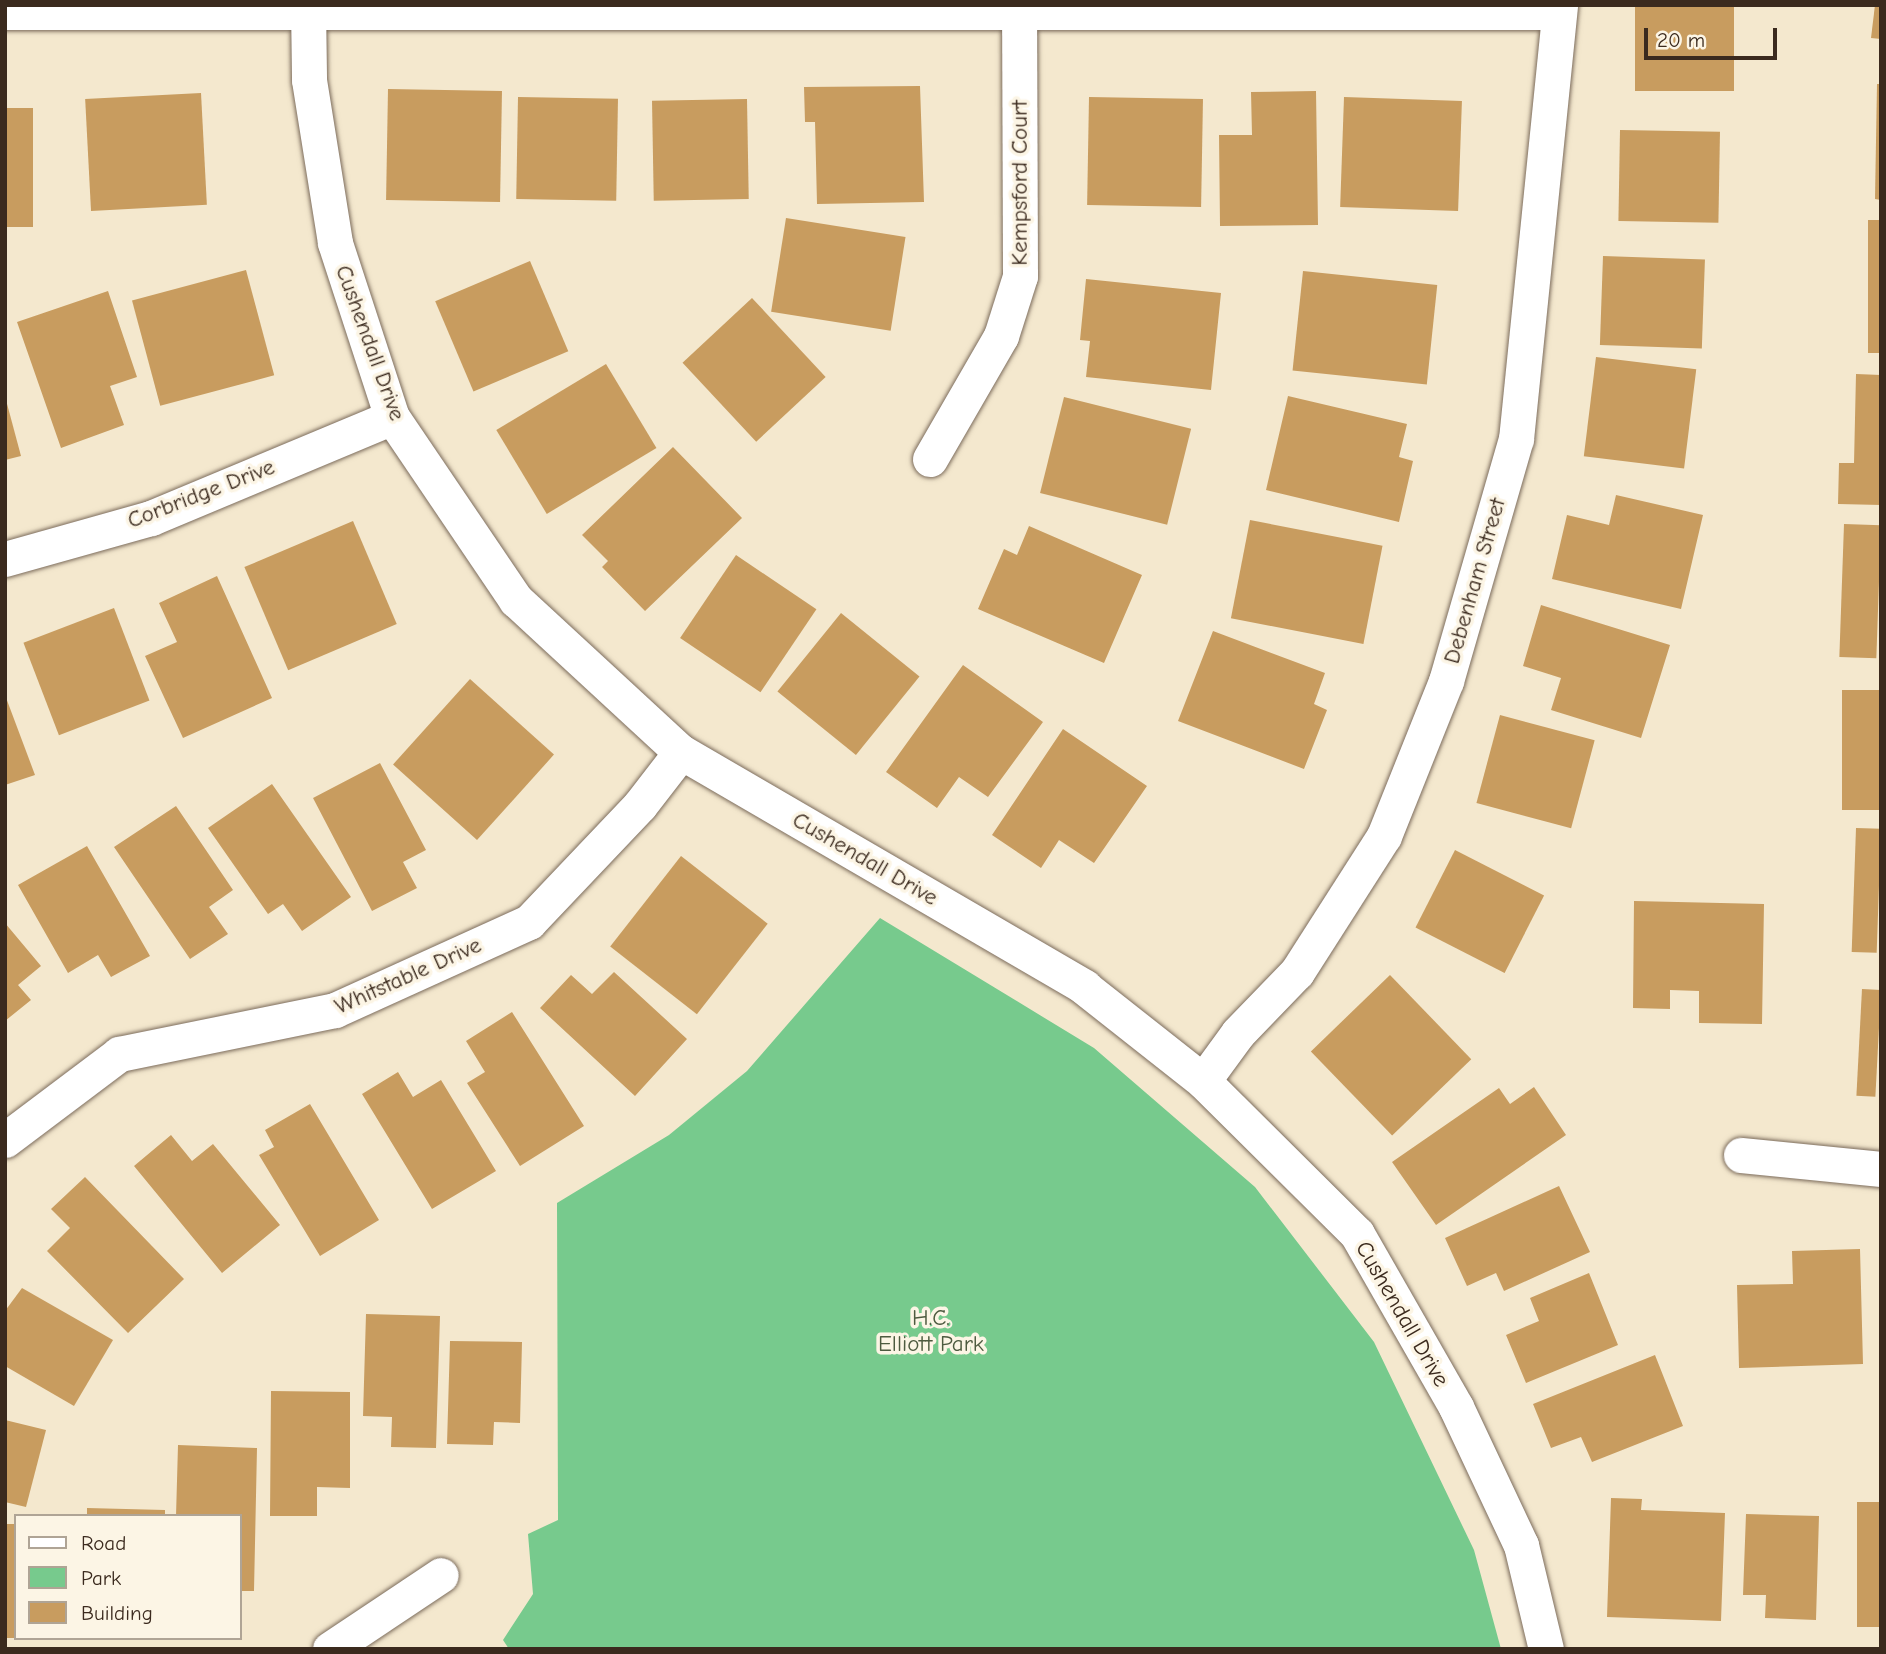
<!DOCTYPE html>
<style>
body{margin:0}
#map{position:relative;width:1886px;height:1654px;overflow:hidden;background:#f4e8ce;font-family:"Comic Neue",sans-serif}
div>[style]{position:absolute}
.green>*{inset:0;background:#77ca8d}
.building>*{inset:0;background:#c89c5f;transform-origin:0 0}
.roads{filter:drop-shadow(0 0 2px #7c6c5c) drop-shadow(0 0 2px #7c6c5c)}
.minor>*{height:35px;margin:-17.5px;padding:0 17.5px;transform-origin:17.5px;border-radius:17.5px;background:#fff}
span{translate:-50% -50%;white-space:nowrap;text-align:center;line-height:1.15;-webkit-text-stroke:7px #fcf5e5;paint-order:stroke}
.street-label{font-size:23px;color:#3b2a1e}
.park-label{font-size:23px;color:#4d5a3f}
.frame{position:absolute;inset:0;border:7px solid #3b2a1e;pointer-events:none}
.legend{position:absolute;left:14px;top:1514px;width:228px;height:126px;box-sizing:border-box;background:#fcf5e5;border:2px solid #afa495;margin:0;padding:9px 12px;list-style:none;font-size:21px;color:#3b2a1e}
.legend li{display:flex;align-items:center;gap:14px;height:35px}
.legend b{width:35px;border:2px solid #afa495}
.scale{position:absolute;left:1644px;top:28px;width:133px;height:32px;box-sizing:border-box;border:4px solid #3b2a1e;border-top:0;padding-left:9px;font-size:21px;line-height:24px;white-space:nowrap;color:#3b2a1e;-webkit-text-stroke:5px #fcf5e5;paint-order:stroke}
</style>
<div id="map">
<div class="green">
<div style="clip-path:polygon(880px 918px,1094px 1048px,1255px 1187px,1374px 1342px,1474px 1550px,1501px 1649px,509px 1649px,503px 1640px,533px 1594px,528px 1534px,558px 1520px,557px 1203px,669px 1135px,747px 1071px)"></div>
</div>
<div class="building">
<div style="left:1635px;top:5px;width:99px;height:86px"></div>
<div style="clip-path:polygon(1875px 5px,1881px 5px,1881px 39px,1871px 38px)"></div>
<div style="clip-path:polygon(1877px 84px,1881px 84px,1881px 200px,1875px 199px)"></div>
<div style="clip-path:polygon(920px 86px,924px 202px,817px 204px,815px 122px,805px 122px,804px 87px)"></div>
<div style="left:388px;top:89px;width:114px;height:111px;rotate:1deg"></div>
<div style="clip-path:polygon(1316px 91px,1318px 225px,1220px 226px,1219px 135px,1252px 135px,1251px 92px)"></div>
<div style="left:201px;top:93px;width:112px;height:116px;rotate:87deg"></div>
<div style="left:518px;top:97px;width:100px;height:102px;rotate:1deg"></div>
<div style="left:1089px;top:97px;width:114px;height:108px;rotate:1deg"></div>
<div style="left:1344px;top:97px;width:118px;height:110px;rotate:2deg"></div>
<div style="left:747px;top:99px;width:100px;height:95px;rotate:89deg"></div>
<div style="left:5px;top:108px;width:28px;height:119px"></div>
<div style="left:1620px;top:130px;width:100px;height:91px;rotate:1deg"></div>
<div style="left:786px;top:218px;width:121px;height:95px;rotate:9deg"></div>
<div style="left:1868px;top:220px;width:13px;height:133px"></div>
<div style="left:1603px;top:256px;width:102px;height:89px;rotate:2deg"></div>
<div style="left:530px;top:261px;width:98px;height:103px;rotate:67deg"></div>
<div style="left:246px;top:270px;width:109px;height:118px;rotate:75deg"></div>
<div style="left:1303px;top:271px;width:135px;height:100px;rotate:6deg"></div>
<div style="clip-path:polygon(1086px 279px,1221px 293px,1211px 390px,1086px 377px,1090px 341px,1080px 340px)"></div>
<div style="clip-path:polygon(108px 291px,137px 377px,110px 386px,124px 425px,61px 448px,17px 322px)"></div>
<div style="left:752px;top:298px;width:108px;height:95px;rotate:47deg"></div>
<div style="left:1596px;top:357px;width:101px;height:100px;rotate:7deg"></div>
<div style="left:606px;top:364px;width:98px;height:128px;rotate:59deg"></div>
<div style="clip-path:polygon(1856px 374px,1881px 375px,1881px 505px,1838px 504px,1839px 463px,1854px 463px)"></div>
<div style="clip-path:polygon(1288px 396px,1407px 424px,1399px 457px,1413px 461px,1399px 522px,1266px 490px)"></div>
<div style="left:1064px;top:397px;width:131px;height:99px;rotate:14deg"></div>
<div style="clip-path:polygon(6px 400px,21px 456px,5px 460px,5px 401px)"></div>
<div style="clip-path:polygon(673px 447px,742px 518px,645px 611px,602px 567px,608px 561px,582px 535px)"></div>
<div style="clip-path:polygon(1616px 495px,1703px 515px,1681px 609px,1552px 579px,1567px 515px,1609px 525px)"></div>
<div style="left:1250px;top:520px;width:135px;height:100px;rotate:11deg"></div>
<div style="left:353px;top:521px;width:112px;height:118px;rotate:67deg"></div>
<div style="left:1844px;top:524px;width:37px;height:133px;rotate:2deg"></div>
<div style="clip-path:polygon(1029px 526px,1142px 575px,1104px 663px,978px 609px,1004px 549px,1017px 555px)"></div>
<div style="left:736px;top:555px;width:97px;height:100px;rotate:34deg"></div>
<div style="clip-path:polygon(217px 576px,272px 698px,183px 738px,145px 656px,177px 642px,159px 603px)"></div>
<div style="clip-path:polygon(1541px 605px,1670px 645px,1641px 738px,1551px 710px,1561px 678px,1523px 666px)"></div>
<div style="left:114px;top:608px;width:99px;height:97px;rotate:69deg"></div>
<div style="left:841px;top:613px;width:101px;height:101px;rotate:39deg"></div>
<div style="clip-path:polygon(1213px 631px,1325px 673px,1314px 704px,1327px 710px,1304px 769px,1178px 721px)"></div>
<div style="clip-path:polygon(963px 665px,1043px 722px,988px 797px,959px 777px,937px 808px,886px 772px)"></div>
<div style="left:470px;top:679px;width:113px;height:115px;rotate:42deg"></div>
<div style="left:1842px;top:690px;width:39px;height:120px"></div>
<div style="clip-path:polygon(5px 695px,35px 775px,5px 785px)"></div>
<div style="left:1500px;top:715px;width:98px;height:91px;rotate:15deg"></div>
<div style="clip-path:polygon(1063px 729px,1147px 786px,1094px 863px,1059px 840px,1041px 868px,992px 835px)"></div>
<div style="clip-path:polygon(380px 763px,426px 850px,403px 862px,417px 888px,372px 911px,313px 798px)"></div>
<div style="clip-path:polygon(272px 784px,351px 897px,302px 931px,283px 904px,268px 914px,208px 828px)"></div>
<div style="clip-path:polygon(176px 806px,233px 890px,209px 907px,228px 934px,190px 959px,114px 847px)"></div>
<div style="left:1856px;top:828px;width:25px;height:124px;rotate:2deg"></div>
<div style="clip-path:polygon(87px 846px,150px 956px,111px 977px,98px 955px,68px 973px,18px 885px)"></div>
<div style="left:1455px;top:850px;width:100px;height:87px;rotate:27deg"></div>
<div style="left:681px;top:856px;width:110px;height:115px;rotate:38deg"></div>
<div style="clip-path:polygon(1634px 901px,1764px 904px,1762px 1024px,1699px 1023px,1699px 991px,1670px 990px,1670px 1009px,1633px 1008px)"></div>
<div style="clip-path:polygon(5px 923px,41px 966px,18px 985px,31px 1000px,5px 1021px)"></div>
<div style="clip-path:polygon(614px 972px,687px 1039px,635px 1096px,540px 1008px,571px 975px,592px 994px)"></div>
<div style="left:1390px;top:975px;width:117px;height:110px;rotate:46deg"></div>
<div style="left:1862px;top:989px;width:19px;height:107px;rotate:3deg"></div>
<div style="clip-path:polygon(512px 1012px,584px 1126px,520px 1166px,467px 1083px,485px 1072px,466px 1041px)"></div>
<div style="clip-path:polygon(398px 1072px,413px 1097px,441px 1080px,496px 1171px,432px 1209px,362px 1094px)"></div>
<div style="clip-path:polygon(1534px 1087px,1566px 1135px,1436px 1225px,1392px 1162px,1499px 1088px,1510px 1104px)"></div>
<div style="clip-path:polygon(310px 1104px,379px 1220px,320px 1256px,259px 1155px,274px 1147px,265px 1130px)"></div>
<div style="clip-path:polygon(171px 1135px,192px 1161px,213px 1144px,280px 1225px,222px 1273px,134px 1166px)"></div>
<div style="clip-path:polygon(85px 1177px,184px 1279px,128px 1333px,47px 1251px,70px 1228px,51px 1209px)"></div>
<div style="clip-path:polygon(1559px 1186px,1590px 1252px,1504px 1291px,1496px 1273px,1467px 1286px,1445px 1238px)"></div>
<div style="clip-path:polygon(1860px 1249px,1863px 1364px,1739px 1368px,1737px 1285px,1793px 1284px,1792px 1251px)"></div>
<div style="clip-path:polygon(1589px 1273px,1618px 1345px,1526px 1383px,1506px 1335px,1539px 1321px,1530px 1298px)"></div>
<div style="clip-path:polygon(22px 1288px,113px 1340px,74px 1406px,5px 1366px,5px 1311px)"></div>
<div style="clip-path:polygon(366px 1314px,440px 1316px,436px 1448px,391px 1447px,392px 1417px,363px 1416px)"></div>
<div style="clip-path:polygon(450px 1341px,522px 1342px,520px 1423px,494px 1422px,493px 1445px,447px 1444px)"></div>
<div style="clip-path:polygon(1655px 1355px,1683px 1426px,1592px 1462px,1581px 1437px,1551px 1448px,1533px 1404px)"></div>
<div style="clip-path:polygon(271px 1391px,350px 1392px,350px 1488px,317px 1487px,317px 1516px,270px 1516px)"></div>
<div style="clip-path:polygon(5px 1420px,46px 1430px,26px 1507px,5px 1502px)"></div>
<div style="clip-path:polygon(178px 1445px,257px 1448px,254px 1591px,240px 1591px,240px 1516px,176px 1516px)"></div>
<div style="clip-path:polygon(1611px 1498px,1642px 1499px,1641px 1510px,1725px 1513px,1721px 1621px,1607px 1617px)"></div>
<div style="left:1857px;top:1502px;width:24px;height:125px"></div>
<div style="clip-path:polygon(87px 1508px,165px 1510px,165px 1516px,87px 1516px)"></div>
<div style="clip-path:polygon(1746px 1514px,1819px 1516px,1816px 1620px,1765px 1618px,1766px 1595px,1743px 1595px)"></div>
<div style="left:5px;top:1524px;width:11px;height:114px"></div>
</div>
<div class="roads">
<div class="minor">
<div style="left:308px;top:5px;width:75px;rotate:89.2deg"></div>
<div style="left:309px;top:80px;width:165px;rotate:80.9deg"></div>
<div style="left:335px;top:243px;width:183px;rotate:71.9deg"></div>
<div style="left:392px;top:417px;width:221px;rotate:55.9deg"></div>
<div style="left:516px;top:600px;width:224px;rotate:42.7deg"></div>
<div style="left:681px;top:752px;width:467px;rotate:30.2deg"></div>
<div style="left:1084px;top:987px;width:152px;rotate:38.3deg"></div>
<div style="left:1203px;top:1081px;width:217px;rotate:44.8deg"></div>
<div style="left:1357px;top:1234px;width:199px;rotate:60.2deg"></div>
<div style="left:1456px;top:1407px;width:153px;rotate:64.8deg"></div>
<div style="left:1521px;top:1545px;width:107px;rotate:76.5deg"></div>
<div style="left:5px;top:12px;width:1554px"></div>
<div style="left:930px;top:459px;width:142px;rotate:-60deg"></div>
<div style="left:1001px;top:336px;width:63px;rotate:-72.4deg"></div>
<div style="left:1020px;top:276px;width:265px;rotate:-90.2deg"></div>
<div style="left:5px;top:559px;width:152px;rotate:-15.7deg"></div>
<div style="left:151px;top:518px;width:261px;rotate:-22.7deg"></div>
<div style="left:1203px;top:1081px;width:59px;rotate:-53.9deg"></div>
<div style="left:1238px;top:1033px;width:85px;rotate:-46deg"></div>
<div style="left:1297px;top:972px;width:161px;rotate:-57.4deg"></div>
<div style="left:1384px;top:836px;width:167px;rotate:-68.2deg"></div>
<div style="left:1446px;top:681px;width:252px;rotate:-73.9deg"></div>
<div style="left:1516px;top:439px;width:436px;rotate:-84.2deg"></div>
<div style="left:5px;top:1140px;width:143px;rotate:-37deg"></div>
<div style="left:119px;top:1054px;width:220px;rotate:-11.5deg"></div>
<div style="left:335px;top:1010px;width:213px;rotate:-24.4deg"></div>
<div style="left:529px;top:922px;width:161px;rotate:-46.5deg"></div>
<div style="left:640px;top:805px;width:67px;rotate:-52.3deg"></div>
<div style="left:1741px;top:1155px;width:141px;rotate:5.7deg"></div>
<div style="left:330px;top:1649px;width:133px;rotate:-33.7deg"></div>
</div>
</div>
<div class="street-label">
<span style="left:1020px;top:183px;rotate:-90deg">Kempsford Court</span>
<span style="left:370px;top:343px;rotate:70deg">Cushendall Drive</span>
<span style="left:201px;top:494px;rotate:-21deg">Corbridge Drive</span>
<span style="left:1475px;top:581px;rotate:-74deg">Debenham Street</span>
<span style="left:865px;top:859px;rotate:30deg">Cushendall Drive</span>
<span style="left:408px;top:976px;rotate:-24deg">Whitstable Drive</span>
<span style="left:1402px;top:1314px;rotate:60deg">Cushendall Drive</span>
</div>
<div class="park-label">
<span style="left:931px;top:1331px">H.C.<br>Elliott Park</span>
</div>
<div class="frame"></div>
<ul class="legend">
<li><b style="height:9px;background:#fff"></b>Road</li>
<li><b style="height:19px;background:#77ca8d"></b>Park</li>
<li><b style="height:19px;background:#c89c5f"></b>Building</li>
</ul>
<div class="scale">20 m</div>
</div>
